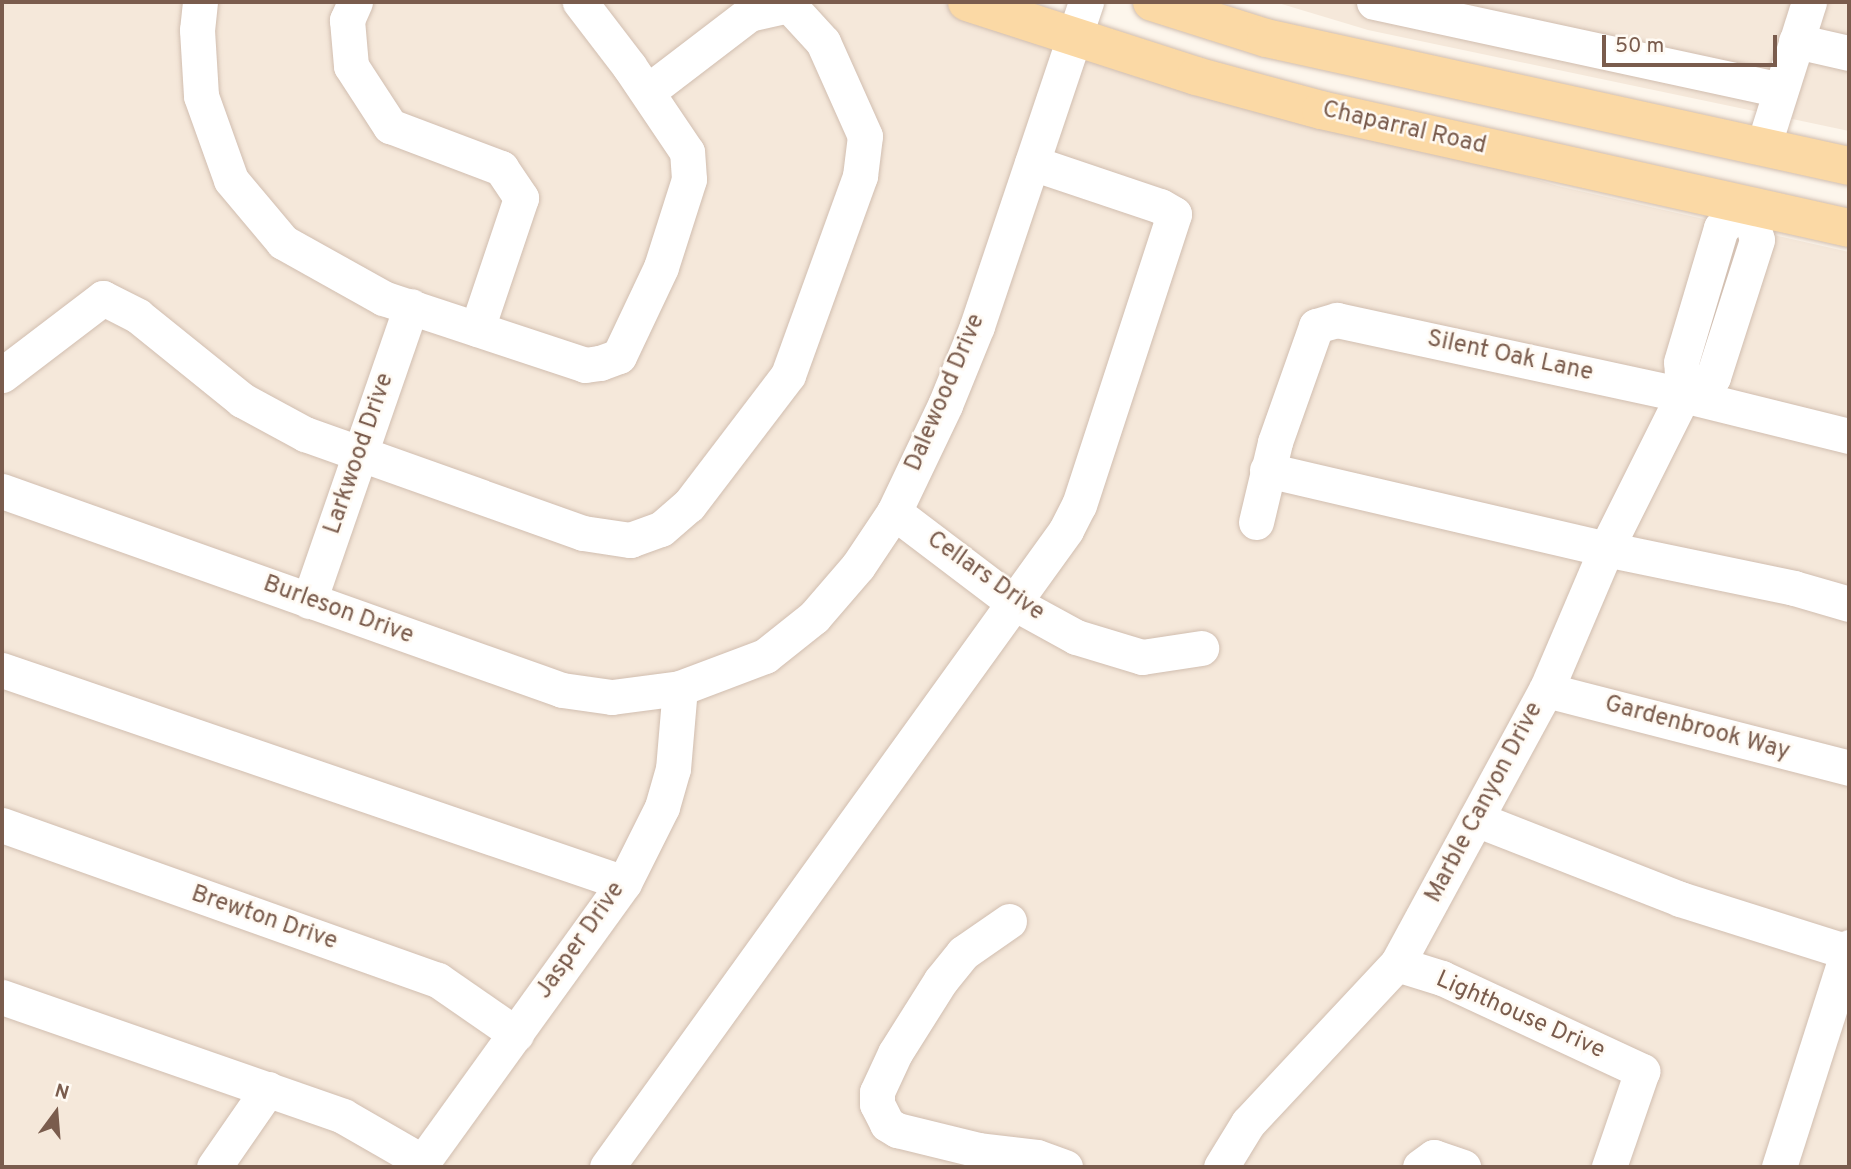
<!DOCTYPE html>
<style>
body{margin:0}
#map{position:relative;width:1851px;height:1169px;overflow:hidden;background:#fdf6ec;font-family:Overpass,sans-serif}
div>[style]{position:absolute}
.residential>*{inset:0;background:#f5e8da}
.roads{filter:drop-shadow(0 0 2px #d1beb0) drop-shadow(0 0 2px #d1beb0)}
.minor>*{height:35px;margin:-17.5px;padding:0 17.5px;transform-origin:17.5px;border-radius:17.5px;background:#fff}
.major>*{height:38px;margin:-19px;padding:0 19px;transform-origin:19px;border-radius:19px;background:#fbd9a5}
span{translate:-50% -50%;white-space:nowrap;text-align:center;line-height:1.15;-webkit-text-stroke:5px #fffaf3;paint-order:stroke}
.street-label{font-size:24px;color:#7a5c4d}
.frame{position:absolute;inset:0;border:4px solid #7a5c4d;pointer-events:none}
.north{position:absolute;left:21px;top:1078px;width:70px;height:70px;-webkit-text-stroke:5px #fffaf3;paint-order:stroke;rotate:16deg;font-size:19px;font-weight:700;line-height:28px;text-align:center;color:#7a5c4d}
.north::after{content:'';display:block;margin:auto;width:24px;height:32px;background:#7a5c4d;clip-path:polygon(50% 0,100% 100%,50% 72%,0 100%)}
.scale{position:absolute;left:1602px;top:35px;width:175px;height:32px;box-sizing:border-box;border:4px solid #7a5c4d;border-top:0;padding-left:9px;font-size:21px;line-height:24px;white-space:nowrap;color:#7a5c4d;-webkit-text-stroke:5px #fffaf3;paint-order:stroke}
</style>
<div id="map">
<div class="residential">
<div style="clip-path:polygon(2px 2px,943px 2px,1558px 186px,1849px 252px,1849px 1167px,2px 1167px)"></div>
<div style="clip-path:polygon(1275px 2px,1849px 2px,1849px 131px,1368px 30px)"></div>
</div>
<div class="roads">
<div class="minor">
<div style="left:200px;top:2px;width:28px;rotate:96deg"></div>
<div style="left:197px;top:30px;width:66px;rotate:86.5deg"></div>
<div style="left:201px;top:96px;width:89px;rotate:70.3deg"></div>
<div style="left:231px;top:180px;width:81px;rotate:50deg"></div>
<div style="left:283px;top:242px;width:115px;rotate:29.2deg"></div>
<div style="left:383px;top:298px;width:213px;rotate:18.3deg"></div>
<div style="left:585px;top:365px;width:15px;rotate:-8deg"></div>
<div style="left:600px;top:363px;width:20px;rotate:-20deg"></div>
<div style="left:619px;top:356px;width:98px;rotate:-64.7deg"></div>
<div style="left:661px;top:267px;width:92px;rotate:-72.3deg"></div>
<div style="left:689px;top:179px;width:27px;rotate:-94deg"></div>
<div style="left:687px;top:152px;width:104px;rotate:-124deg"></div>
<div style="left:629px;top:66px;width:81px;rotate:-127.4deg"></div>
<div style="left:355px;top:2px;width:20px;rotate:114deg"></div>
<div style="left:347px;top:20px;width:46px;rotate:85deg"></div>
<div style="left:351px;top:66px;width:72px;rotate:57deg"></div>
<div style="left:390px;top:126px;width:119px;rotate:20.7deg"></div>
<div style="left:501px;top:168px;width:36px;rotate:56deg"></div>
<div style="left:521px;top:198px;width:138px;rotate:108.6deg"></div>
<div style="left:1374px;top:2px;width:416px;rotate:12.2deg"></div>
<div style="left:1796px;top:41px;width:54px;rotate:12.8deg"></div>
<div style="left:1763px;top:147px;width:152px;rotate:-72.4deg"></div>
<div style="left:2px;top:375px;width:127px;rotate:-37.3deg"></div>
<div style="left:103px;top:298px;width:39px;rotate:27deg"></div>
<div style="left:138px;top:316px;width:134px;rotate:38.9deg"></div>
<div style="left:242px;top:400px;width:72px;rotate:28.4deg"></div>
<div style="left:305px;top:434px;width:295px;rotate:19.6deg"></div>
<div style="left:583px;top:533px;width:48px;rotate:8.5deg"></div>
<div style="left:630px;top:540px;width:33px;rotate:-20deg"></div>
<div style="left:661px;top:529px;width:37px;rotate:-41deg"></div>
<div style="left:689px;top:505px;width:163px;rotate:-52.7deg"></div>
<div style="left:788px;top:375px;width:212px;rotate:-70.1deg"></div>
<div style="left:860px;top:176px;width:40px;rotate:-82.9deg"></div>
<div style="left:865px;top:136px;width:103px;rotate:-114.1deg"></div>
<div style="left:823px;top:42px;width:50px;rotate:-132.6deg"></div>
<div style="left:789px;top:5px;width:41px;rotate:167.3deg"></div>
<div style="left:749px;top:14px;width:128px;rotate:142.6deg"></div>
<div style="left:1267px;top:470px;width:348px;rotate:13.1deg"></div>
<div style="left:1606px;top:549px;width:192px;rotate:11.7deg"></div>
<div style="left:1794px;top:588px;width:57px;rotate:16.2deg"></div>
<div style="left:2px;top:491px;width:594px;rotate:19.56deg"></div>
<div style="left:562px;top:690px;width:50px;rotate:8deg"></div>
<div style="left:612px;top:697px;width:69px;rotate:-7.5deg"></div>
<div style="left:680px;top:688px;width:91px;rotate:-20.6deg"></div>
<div style="left:765px;top:656px;width:63px;rotate:-38.5deg"></div>
<div style="left:814px;top:617px;width:67px;rotate:-49.2deg"></div>
<div style="left:858px;top:566px;width:65px;rotate:-56.3deg"></div>
<div style="left:894px;top:512px;width:119px;rotate:-64.5deg"></div>
<div style="left:945px;top:405px;width:85px;rotate:-67.9deg"></div>
<div style="left:977px;top:326px;width:342px;rotate:-71.4deg"></div>
<div style="left:894px;top:512px;width:151px;rotate:37.2deg"></div>
<div style="left:1014px;top:603px;width:71px;rotate:28.7deg"></div>
<div style="left:1076px;top:637px;width:69px;rotate:16.9deg"></div>
<div style="left:1142px;top:657px;width:60px;rotate:-8.7deg"></div>
<div style="left:1256px;top:522px;width:82px;rotate:-76.6deg"></div>
<div style="left:1275px;top:442px;width:123px;rotate:-70.5deg"></div>
<div style="left:1316px;top:326px;width:22px;rotate:-16deg"></div>
<div style="left:1337px;top:320px;width:354px;rotate:12.2deg"></div>
<div style="left:1683px;top:395px;width:171px;rotate:13.9deg"></div>
<div style="left:309px;top:601px;width:312px;rotate:-70.9deg"></div>
<div style="left:2px;top:670px;width:657px;rotate:18.9deg"></div>
<div style="left:1546px;top:690px;width:313px;rotate:14.4deg"></div>
<div style="left:1476px;top:819px;width:219px;rotate:21.4deg"></div>
<div style="left:1680px;top:899px;width:176px;rotate:17.5deg"></div>
<div style="left:2px;top:825px;width:463px;rotate:19.6deg"></div>
<div style="left:438px;top:980px;width:95px;rotate:34.7deg"></div>
<div style="left:1009px;top:921px;width:56px;rotate:145.2deg"></div>
<div style="left:963px;top:953px;width:35px;rotate:129deg"></div>
<div style="left:941px;top:980px;width:86px;rotate:122.2deg"></div>
<div style="left:895px;top:1053px;width:43px;rotate:114.8deg"></div>
<div style="left:877px;top:1092px;width:12px;rotate:90deg"></div>
<div style="left:877px;top:1104px;width:22px;rotate:63deg"></div>
<div style="left:887px;top:1124px;width:12px;rotate:31deg"></div>
<div style="left:897px;top:1130px;width:84px;rotate:13.7deg"></div>
<div style="left:979px;top:1150px;width:58px;rotate:6.9deg"></div>
<div style="left:1037px;top:1157px;width:30px;rotate:20deg"></div>
<div style="left:1397px;top:964px;width:47px;rotate:17.3deg"></div>
<div style="left:1442px;top:978px;width:221px;rotate:24.9deg"></div>
<div style="left:1642px;top:1071px;width:102px;rotate:109deg"></div>
<div style="left:2px;top:997px;width:361px;rotate:19.2deg"></div>
<div style="left:343px;top:1116px;width:92px;rotate:29.9deg"></div>
<div style="left:214px;top:1167px;width:95px;rotate:-55.3deg"></div>
<div style="left:419px;top:1167px;width:350px;rotate:-54.2deg"></div>
<div style="left:624px;top:883px;width:85px;rotate:-63.4deg"></div>
<div style="left:662px;top:807px;width:40px;rotate:-74deg"></div>
<div style="left:673px;top:769px;width:81px;rotate:-85.1deg"></div>
<div style="left:607px;top:1167px;width:785px;rotate:-54.22deg"></div>
<div style="left:1066px;top:530px;width:28px;rotate:-63deg"></div>
<div style="left:1079px;top:505px;width:306px;rotate:-71.9deg"></div>
<div style="left:1174px;top:214px;width:16px;rotate:-150deg"></div>
<div style="left:1160px;top:206px;width:135px;rotate:-161.4deg"></div>
<div style="left:1221px;top:1167px;width:52px;rotate:-58.5deg"></div>
<div style="left:1248px;top:1123px;width:218px;rotate:-46.9deg"></div>
<div style="left:1397px;top:964px;width:312px;rotate:-61.5deg"></div>
<div style="left:1546px;top:690px;width:153px;rotate:-66.9deg"></div>
<div style="left:1606px;top:549px;width:172px;rotate:-63.4deg"></div>
<div style="left:1683px;top:395px;width:33px;rotate:-93deg"></div>
<div style="left:1681px;top:362px;width:140px;rotate:-73.4deg"></div>
<div style="left:1721px;top:228px;width:35px;rotate:-41deg"></div>
<div style="left:1747px;top:205px;width:36px;rotate:74deg"></div>
<div style="left:1757px;top:240px;width:144px;rotate:107.8deg"></div>
<div style="left:1713px;top:377px;width:35px;rotate:149deg"></div>
<div style="left:1420px;top:1167px;width:17px;rotate:-36deg"></div>
<div style="left:1434px;top:1157px;width:31px;rotate:19deg"></div>
<div style="left:1779px;top:1167px;width:231px;rotate:-72.3deg"></div>
</div>
<div class="major">
<div style="left:967px;top:2px;width:241px;rotate:17.9deg"></div>
<div style="left:1196px;top:76px;width:130px;rotate:15.2deg"></div>
<div style="left:1321px;top:110px;width:541px;rotate:12.6deg"></div>
<div style="left:1152px;top:2px;width:120px;rotate:17.5deg"></div>
<div style="left:1266px;top:38px;width:597px;rotate:12.38deg"></div>
</div>
</div>
<div class="street-label">
<span style="left:1404px;top:129px;rotate:13deg">Chaparral Road</span>
<span style="left:1510px;top:357px;rotate:12deg">Silent Oak Lane</span>
<span style="left:946px;top:393px;rotate:-67deg">Dalewood Drive</span>
<span style="left:360px;top:454px;rotate:-71deg">Larkwood Drive</span>
<span style="left:985px;top:577px;rotate:35deg">Cellars Drive</span>
<span style="left:338px;top:611px;rotate:20deg">Burleson Drive</span>
<span style="left:1697px;top:729px;rotate:15deg">Gardenbrook Way</span>
<span style="left:1485px;top:803px;rotate:-62deg">Marble Canyon Drive</span>
<span style="left:264px;top:919px;rotate:19deg">Brewton Drive</span>
<span style="left:581px;top:941px;rotate:-55deg">Jasper Drive</span>
<span style="left:1520px;top:1016px;rotate:24deg">Lighthouse Drive</span>
</div>
<div class="frame"></div>
<div class="north">N</div>
<div class="scale">50 m</div>
</div>
